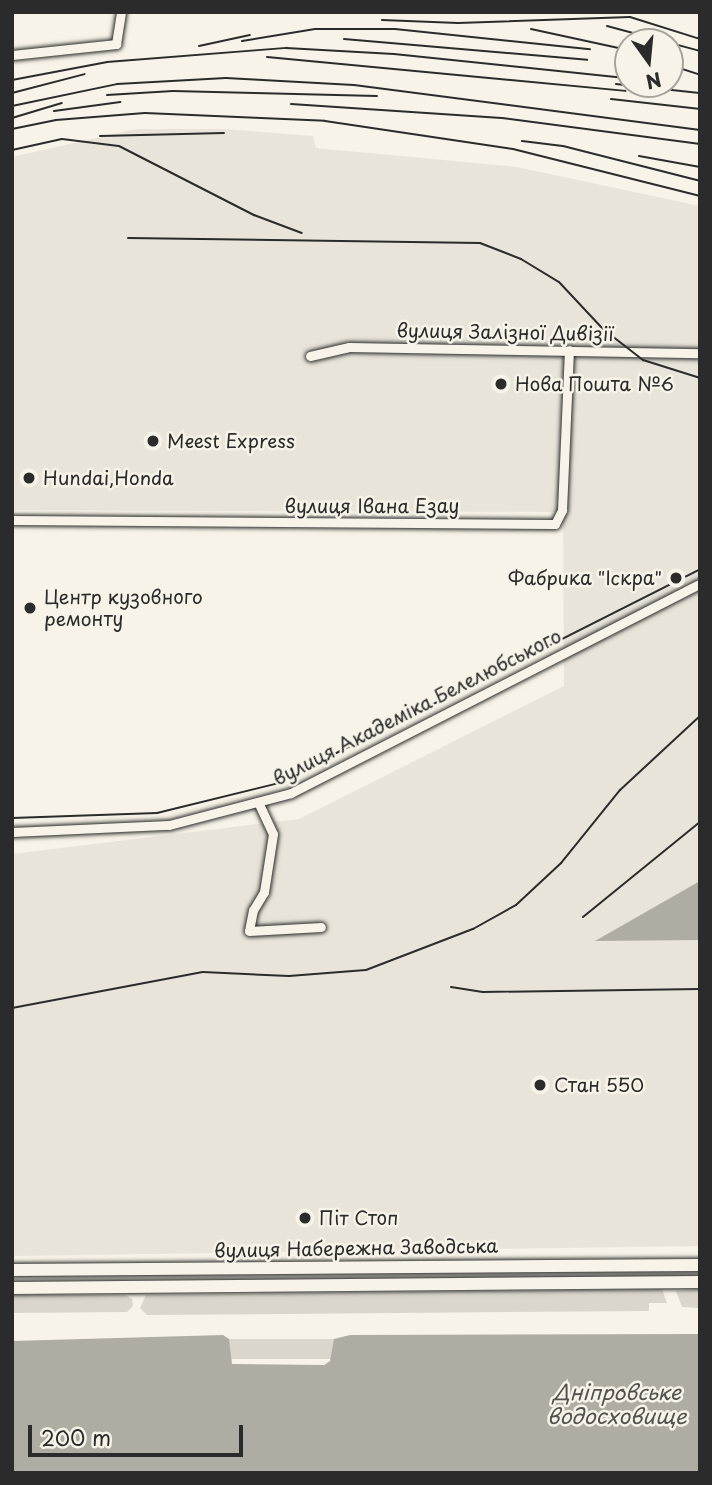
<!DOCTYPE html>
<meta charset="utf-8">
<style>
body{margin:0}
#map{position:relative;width:712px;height:1485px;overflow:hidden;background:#f7f3e8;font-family:"Playpen Sans",sans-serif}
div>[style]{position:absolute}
.built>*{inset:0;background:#e8e4da}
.green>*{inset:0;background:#dad6cc;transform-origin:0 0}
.water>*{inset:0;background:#afaca4}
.roads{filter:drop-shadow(0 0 2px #2b2b2b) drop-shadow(0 0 2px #2b2b2b)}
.minor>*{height:9px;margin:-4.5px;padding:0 4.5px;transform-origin:4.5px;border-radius:4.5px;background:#f7f3e8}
.major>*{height:12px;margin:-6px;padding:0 6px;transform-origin:6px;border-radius:6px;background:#f7f3e8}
.tram>*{height:2px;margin:-1px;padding:0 1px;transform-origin:1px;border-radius:1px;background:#2b2b2b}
.rail>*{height:2px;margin:-1px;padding:0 1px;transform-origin:1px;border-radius:1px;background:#2b2b2b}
.dots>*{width:19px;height:19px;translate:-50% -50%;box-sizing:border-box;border:4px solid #f7f3e8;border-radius:50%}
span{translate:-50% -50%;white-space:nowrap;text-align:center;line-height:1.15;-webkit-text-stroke:5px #f7f3e8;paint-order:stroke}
.street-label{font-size:19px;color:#2b2b2b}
.poi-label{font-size:19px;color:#2b2b2b}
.left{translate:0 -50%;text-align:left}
.right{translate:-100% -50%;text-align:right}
.water-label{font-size:21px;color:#53524f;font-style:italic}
.frame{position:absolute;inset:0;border:14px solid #2b2b2b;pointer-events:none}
.north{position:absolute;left:614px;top:28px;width:70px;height:70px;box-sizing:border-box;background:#f7f3e8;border:2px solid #a5a39c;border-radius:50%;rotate:165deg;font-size:19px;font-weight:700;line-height:28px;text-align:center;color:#2b2b2b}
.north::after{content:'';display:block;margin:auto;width:24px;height:32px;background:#2b2b2b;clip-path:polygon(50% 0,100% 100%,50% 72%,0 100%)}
.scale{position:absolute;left:28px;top:1425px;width:215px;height:32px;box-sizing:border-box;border:4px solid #2b2b2b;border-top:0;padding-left:9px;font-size:21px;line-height:24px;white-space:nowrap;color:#2b2b2b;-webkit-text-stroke:5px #f7f3e8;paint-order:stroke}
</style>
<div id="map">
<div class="built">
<div style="clip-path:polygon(136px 129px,226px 129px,313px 136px,316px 148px,517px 167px,700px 206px,700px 1246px,12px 1256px,12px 854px,299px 819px,564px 686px,563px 512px,12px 510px,12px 157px)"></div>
</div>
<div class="green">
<div style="clip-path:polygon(662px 1289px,667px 1303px,649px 1303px,649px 1311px,147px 1315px,140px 1308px,146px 1295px)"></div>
<div style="clip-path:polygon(700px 1289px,700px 1308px,682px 1307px,676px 1291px)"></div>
<div style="clip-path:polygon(12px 1295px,125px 1295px,132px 1299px,133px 1306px,127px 1312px,12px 1313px)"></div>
<div style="left:229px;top:1339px;width:105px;height:20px"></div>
</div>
<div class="water">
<div style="clip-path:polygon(700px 881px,700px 940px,595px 941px)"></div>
<div style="clip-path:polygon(700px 1334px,700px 1473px,12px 1473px,12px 1341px,223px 1335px,229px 1339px,232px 1364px,324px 1365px,330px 1361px,334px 1339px,350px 1335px)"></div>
</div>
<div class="roads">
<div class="minor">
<div style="left:12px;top:55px;width:105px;rotate:-6deg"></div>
<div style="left:116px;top:44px;width:32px;rotate:-81deg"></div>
<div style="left:310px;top:356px;width:40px;rotate:-13deg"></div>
<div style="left:349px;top:347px;width:351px;rotate:1deg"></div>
<div style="left:12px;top:520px;width:543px;rotate:0.42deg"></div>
<div style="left:555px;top:524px;width:16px;rotate:-63deg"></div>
<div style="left:562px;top:510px;width:160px;rotate:-87.5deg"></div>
<div style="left:259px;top:804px;width:33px;rotate:65deg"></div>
<div style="left:273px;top:834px;width:59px;rotate:98.8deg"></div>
<div style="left:264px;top:892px;width:21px;rotate:121deg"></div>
<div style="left:253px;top:910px;width:21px;rotate:101deg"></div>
<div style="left:249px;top:931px;width:72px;rotate:-3.2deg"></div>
<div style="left:12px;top:832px;width:157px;rotate:-2.6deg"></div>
<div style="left:169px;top:825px;width:126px;rotate:-14.7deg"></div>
<div style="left:291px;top:793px;width:459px;rotate:-27.1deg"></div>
</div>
<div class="major">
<div style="left:12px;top:1270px;width:688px;rotate:-0.42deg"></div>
<div style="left:12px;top:1288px;width:688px;rotate:-0.5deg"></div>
</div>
</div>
<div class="tram">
<div style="left:12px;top:818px;width:145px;rotate:-2deg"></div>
<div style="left:157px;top:813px;width:122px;rotate:-13.8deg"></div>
<div style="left:275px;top:784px;width:476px;rotate:-26.8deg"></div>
</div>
<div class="rail">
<div style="left:382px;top:20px;width:76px;rotate:2.3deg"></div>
<div style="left:458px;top:23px;width:172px;rotate:-2deg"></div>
<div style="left:630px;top:17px;width:73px;rotate:17.4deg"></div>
<div style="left:607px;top:26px;width:96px;rotate:15deg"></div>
<div style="left:531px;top:29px;width:99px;rotate:12.2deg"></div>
<div style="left:344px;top:39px;width:244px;rotate:4.9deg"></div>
<div style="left:242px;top:41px;width:74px;rotate:-9.3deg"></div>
<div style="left:315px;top:29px;width:80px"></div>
<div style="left:395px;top:29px;width:196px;rotate:5.9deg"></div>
<div style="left:199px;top:46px;width:52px;rotate:-12.2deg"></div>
<div style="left:267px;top:57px;width:360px;rotate:5.4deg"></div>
<div style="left:670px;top:65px;width:32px;rotate:18deg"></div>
<div style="left:12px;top:80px;width:97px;rotate:-10.7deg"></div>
<div style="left:107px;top:62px;width:180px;rotate:-4.5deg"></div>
<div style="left:286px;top:48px;width:108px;rotate:3.2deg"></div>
<div style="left:394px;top:54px;width:235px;rotate:5.9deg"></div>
<div style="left:616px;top:84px;width:84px;rotate:6.1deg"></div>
<div style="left:12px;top:93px;width:75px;rotate:-14.6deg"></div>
<div style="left:107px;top:95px;width:66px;rotate:-3.5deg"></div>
<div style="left:173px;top:91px;width:204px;rotate:1.4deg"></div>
<div style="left:611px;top:99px;width:90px;rotate:6.4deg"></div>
<div style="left:291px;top:104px;width:211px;rotate:3.8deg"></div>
<div style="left:502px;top:118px;width:200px;rotate:7.5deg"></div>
<div style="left:12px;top:106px;width:107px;rotate:-11.8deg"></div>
<div style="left:117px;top:84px;width:109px;rotate:-3.2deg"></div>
<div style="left:226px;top:78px;width:128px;rotate:3.1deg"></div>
<div style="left:354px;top:85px;width:349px;rotate:7.4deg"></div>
<div style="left:54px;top:111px;width:67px;rotate:-7.8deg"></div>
<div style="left:12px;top:118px;width:52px;rotate:-16.7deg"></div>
<div style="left:12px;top:129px;width:45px;rotate:-11.6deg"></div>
<div style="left:56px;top:120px;width:89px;rotate:-4.5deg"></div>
<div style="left:145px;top:113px;width:180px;rotate:2.5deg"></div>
<div style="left:325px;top:121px;width:190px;rotate:8.5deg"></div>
<div style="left:513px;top:149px;width:193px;rotate:14.1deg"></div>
<div style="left:100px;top:136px;width:124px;rotate:-1.4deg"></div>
<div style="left:522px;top:141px;width:41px;rotate:7deg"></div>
<div style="left:563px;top:146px;width:141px;rotate:14.3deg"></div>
<div style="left:12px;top:150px;width:51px;rotate:-12.4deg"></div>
<div style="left:62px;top:139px;width:57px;rotate:7deg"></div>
<div style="left:119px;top:146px;width:152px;rotate:27.1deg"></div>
<div style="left:254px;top:215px;width:51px;rotate:20.6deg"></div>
<div style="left:639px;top:156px;width:62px;rotate:10.2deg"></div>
<div style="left:128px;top:238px;width:352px;rotate:0.8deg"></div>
<div style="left:480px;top:243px;width:44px;rotate:21.3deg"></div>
<div style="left:521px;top:259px;width:44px;rotate:31.2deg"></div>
<div style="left:559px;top:282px;width:64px;rotate:46.9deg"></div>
<div style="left:603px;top:329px;width:51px;rotate:37.8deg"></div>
<div style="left:643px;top:360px;width:60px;rotate:17.5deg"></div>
<div style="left:583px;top:917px;width:151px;rotate:-39.1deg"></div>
<div style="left:451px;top:987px;width:32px;rotate:9deg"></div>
<div style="left:483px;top:992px;width:217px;rotate:-0.8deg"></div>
<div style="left:12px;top:1008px;width:194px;rotate:-10.7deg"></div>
<div style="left:203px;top:972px;width:86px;rotate:2.7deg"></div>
<div style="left:289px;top:976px;width:77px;rotate:-4.5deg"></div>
<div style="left:366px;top:970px;width:115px;rotate:-21deg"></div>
<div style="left:473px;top:929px;width:49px;rotate:-29.2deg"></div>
<div style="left:516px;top:905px;width:62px;rotate:-43deg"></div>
<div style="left:561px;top:863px;width:94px;rotate:-51.1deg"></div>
<div style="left:620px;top:790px;width:109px;rotate:-42.8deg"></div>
</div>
<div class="dots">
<div style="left:501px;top:384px;background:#2b2b2b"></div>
<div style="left:153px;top:441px;background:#2b2b2b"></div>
<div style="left:29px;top:478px;background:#2b2b2b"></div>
<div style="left:676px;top:578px;background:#2b2b2b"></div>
<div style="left:30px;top:608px;background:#2b2b2b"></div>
<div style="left:540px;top:1085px;background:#2b2b2b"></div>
<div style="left:305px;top:1218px;background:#2b2b2b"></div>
</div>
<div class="street-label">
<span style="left:505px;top:332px;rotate:1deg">вулиця Залізної Дивізії</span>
<span style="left:372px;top:506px">вулиця Івана Езау</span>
<span style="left:417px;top:707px;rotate:-27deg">вулиця Академіка Белелюбського</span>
<span style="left:356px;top:1248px;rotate:-1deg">вулиця Набережна Заводська</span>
</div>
<div class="poi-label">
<span class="left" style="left:515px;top:384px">Нова Пошта №6</span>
<span class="left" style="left:167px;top:441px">Meest Express</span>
<span class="left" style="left:43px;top:478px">Hundai,Honda</span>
<span class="right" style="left:662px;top:578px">Фабрика "Іскра"</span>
<span class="left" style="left:44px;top:608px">Центр кузовного<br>ремонту</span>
<span class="left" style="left:554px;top:1085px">Стан 550</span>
<span class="left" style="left:319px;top:1218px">Піт Стоп</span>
</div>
<div class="water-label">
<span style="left:617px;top:1403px">Дніпровське<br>водосховище</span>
</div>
<div class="frame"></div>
<div class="north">N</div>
<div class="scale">200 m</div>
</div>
